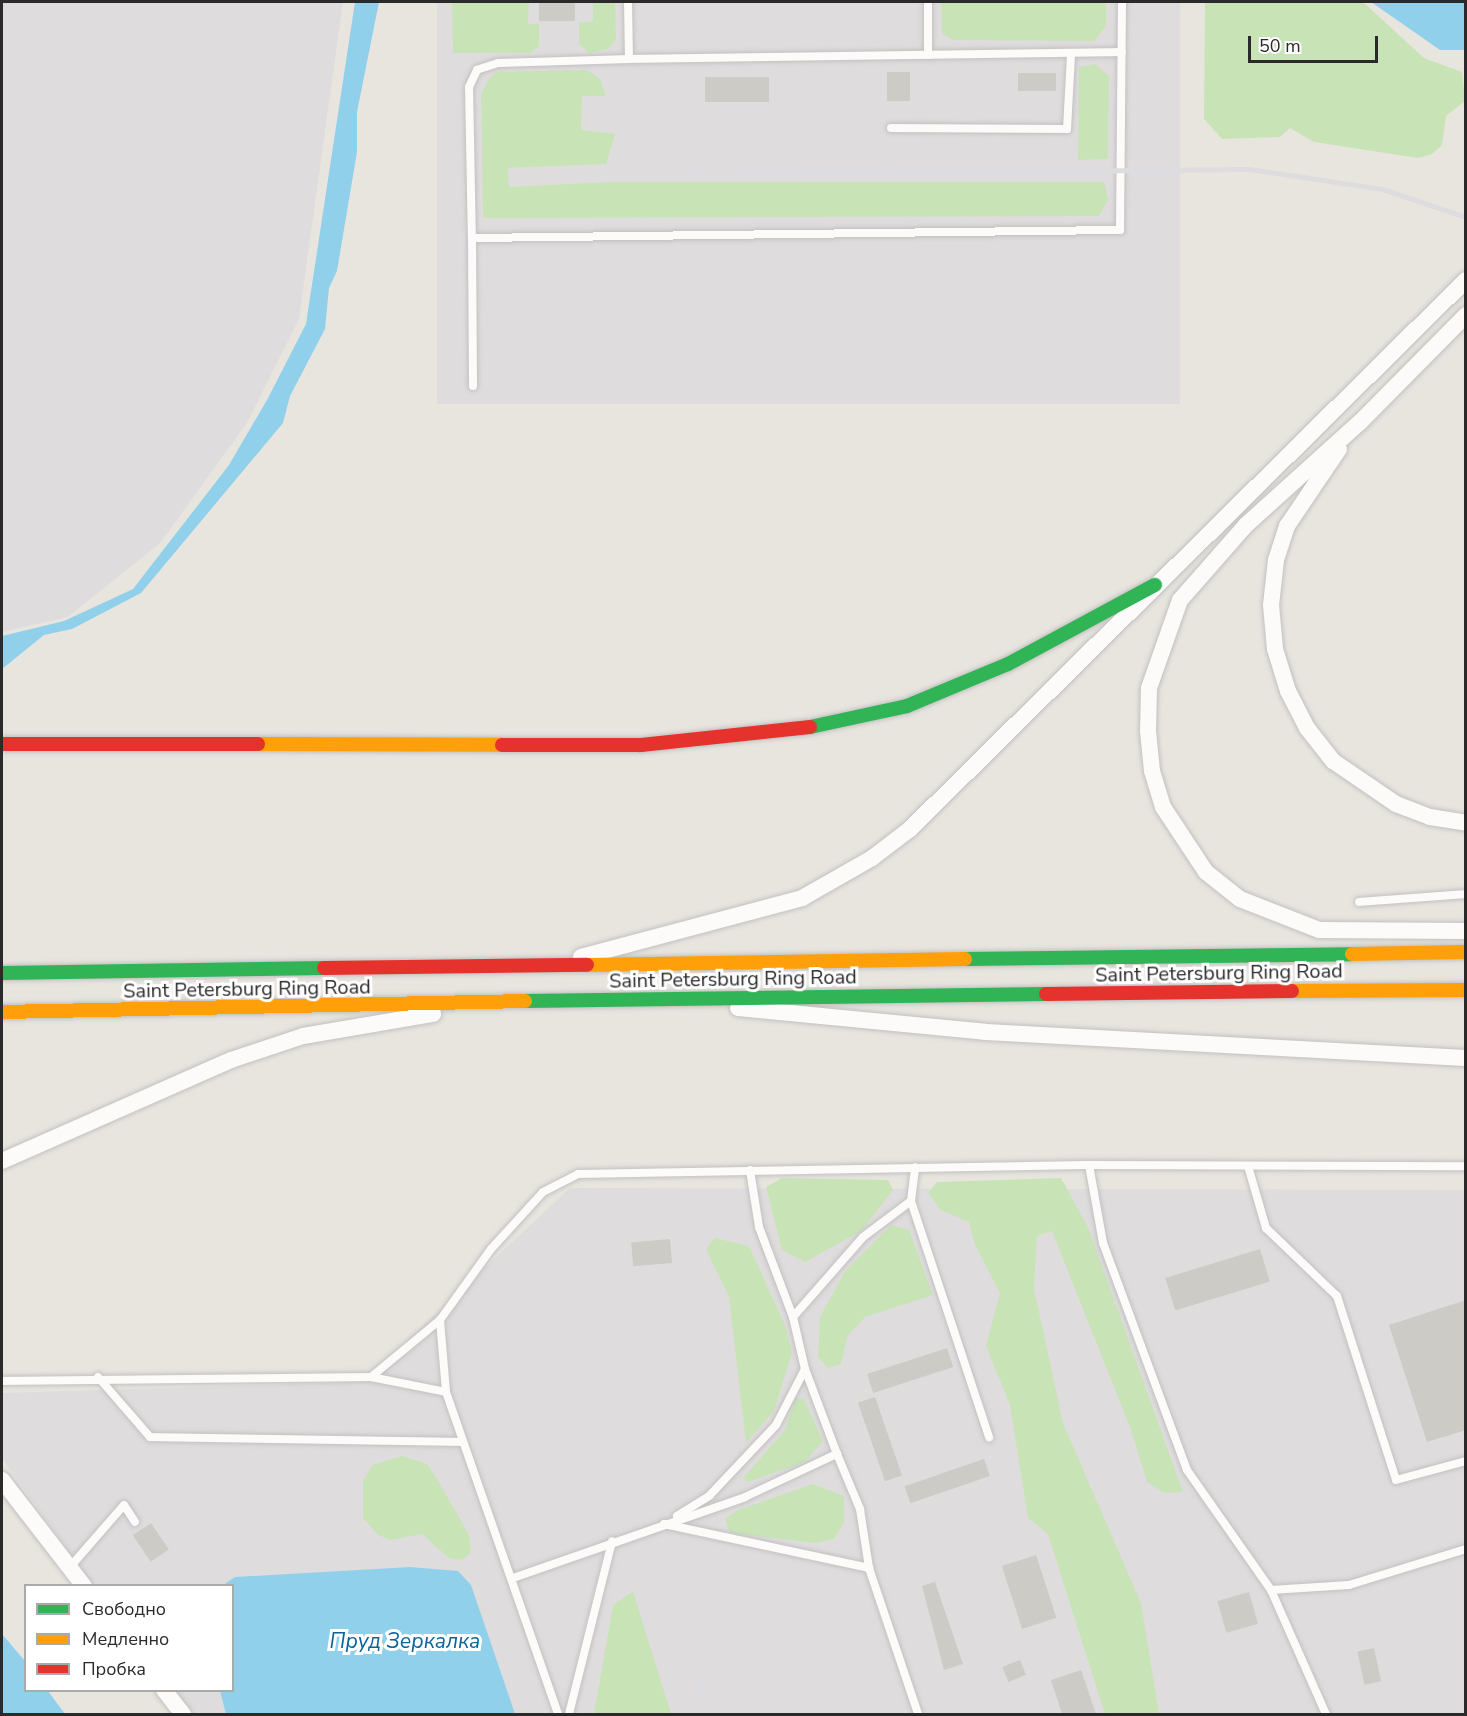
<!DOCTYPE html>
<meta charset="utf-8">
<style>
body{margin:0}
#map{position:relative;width:1467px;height:1716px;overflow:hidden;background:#e8e5df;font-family:"Nunito Sans",sans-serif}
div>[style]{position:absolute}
.industrial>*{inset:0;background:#dfdcde;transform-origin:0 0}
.green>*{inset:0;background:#c8e4b7}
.water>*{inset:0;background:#91d0eb}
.building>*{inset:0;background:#cdcbc6;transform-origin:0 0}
.roads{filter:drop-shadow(0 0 2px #c2c1c1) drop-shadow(0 0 2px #c2c1c1)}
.lane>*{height:8px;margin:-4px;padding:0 4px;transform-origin:4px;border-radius:4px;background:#fcfbfa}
.street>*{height:16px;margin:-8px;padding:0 8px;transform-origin:8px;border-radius:8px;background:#fcfbfa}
.fast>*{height:14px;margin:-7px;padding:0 7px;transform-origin:7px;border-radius:7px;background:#30b455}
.slow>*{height:14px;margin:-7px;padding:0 7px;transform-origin:7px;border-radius:7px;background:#ff9f0a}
.jam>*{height:14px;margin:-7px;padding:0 7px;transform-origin:7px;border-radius:7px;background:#e5322d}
.rail>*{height:4.5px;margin:-2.25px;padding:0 2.25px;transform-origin:2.25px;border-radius:2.25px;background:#dddcde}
span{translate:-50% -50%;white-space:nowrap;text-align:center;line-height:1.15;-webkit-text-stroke:6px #fff;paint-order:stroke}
.street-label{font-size:20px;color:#2a2a2a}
.water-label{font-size:21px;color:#0b639c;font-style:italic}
.frame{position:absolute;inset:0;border:3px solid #2a2a2a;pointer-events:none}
.legend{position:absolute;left:24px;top:1584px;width:210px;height:108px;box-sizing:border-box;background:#fff;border:2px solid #aaa;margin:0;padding:8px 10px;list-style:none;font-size:18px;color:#2a2a2a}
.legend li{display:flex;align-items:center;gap:12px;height:30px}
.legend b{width:30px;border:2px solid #aaa}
.scale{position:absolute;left:1248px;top:36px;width:130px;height:27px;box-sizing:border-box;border:3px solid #2a2a2a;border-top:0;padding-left:8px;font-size:18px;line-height:21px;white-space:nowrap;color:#2a2a2a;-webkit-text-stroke:4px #fff;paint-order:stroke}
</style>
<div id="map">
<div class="industrial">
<div style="clip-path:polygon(2px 2px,343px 2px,299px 319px,247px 423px,160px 543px,68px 617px,2px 632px)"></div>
<div style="left:437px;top:2px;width:743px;height:402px"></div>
<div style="clip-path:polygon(570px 1188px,1465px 1190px,1465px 1714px,189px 1714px,170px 1691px,232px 1690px,232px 1586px,93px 1585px,2px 1458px,2px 1393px,363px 1382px)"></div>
</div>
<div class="green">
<div style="clip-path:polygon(452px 2px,529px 2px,528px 24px,539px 24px,539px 46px,531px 53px,453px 53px)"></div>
<div style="clip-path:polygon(593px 2px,615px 2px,616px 40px,608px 49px,589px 53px,579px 44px,579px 22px,593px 22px)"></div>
<div style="clip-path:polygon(941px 2px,1106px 2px,1106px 26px,1094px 41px,953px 40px,942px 33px)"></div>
<div style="clip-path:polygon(1205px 2px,1363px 2px,1424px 58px,1462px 72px,1465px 101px,1446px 116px,1442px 145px,1432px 154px,1418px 158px,1314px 142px,1290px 128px,1280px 137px,1222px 139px,1204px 119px)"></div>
<div style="clip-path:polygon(1095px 64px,1109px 76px,1108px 159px,1078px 160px,1079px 67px)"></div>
<div style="clip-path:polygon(587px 70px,600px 79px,606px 96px,582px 96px,581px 130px,615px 134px,606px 164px,508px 168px,509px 187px,609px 182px,1104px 182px,1108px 200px,1099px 216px,483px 218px,481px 94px,489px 79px,496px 72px)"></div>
<div style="clip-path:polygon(782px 1178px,888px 1180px,893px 1190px,861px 1231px,805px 1262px,782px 1250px,766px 1187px)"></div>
<div style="clip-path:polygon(1061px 1178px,1088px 1227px,1183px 1492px,1165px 1493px,1147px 1482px,1130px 1427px,1052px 1231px,1037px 1236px,1034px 1289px,1063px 1423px,1141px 1603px,1159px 1714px,1105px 1714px,1048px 1534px,1028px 1518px,1010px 1405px,986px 1346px,1000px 1293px,975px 1245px,969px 1222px,941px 1210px,928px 1193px,937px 1182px)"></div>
<div style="clip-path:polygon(891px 1225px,909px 1230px,933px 1295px,865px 1317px,848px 1335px,841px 1364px,828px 1368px,818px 1357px,820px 1317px,845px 1271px)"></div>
<div style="clip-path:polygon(715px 1238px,749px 1246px,785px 1325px,792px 1353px,774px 1411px,746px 1443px,729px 1297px,706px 1249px)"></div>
<div style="clip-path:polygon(795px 1399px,804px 1399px,823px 1441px,805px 1462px,748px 1482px,743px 1478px,785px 1430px)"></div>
<div style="clip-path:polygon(402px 1456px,427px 1464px,439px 1482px,469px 1535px,471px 1552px,462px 1560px,449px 1558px,422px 1534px,391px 1540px,378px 1535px,363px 1518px,363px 1482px,372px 1465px)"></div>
<div style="clip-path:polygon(813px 1484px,844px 1496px,844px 1522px,834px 1539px,815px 1543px,730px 1533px,725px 1519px,738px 1510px)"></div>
<div style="clip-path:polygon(633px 1591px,671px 1714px,594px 1714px,613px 1605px)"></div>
</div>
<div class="water">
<div style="clip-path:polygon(355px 2px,379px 2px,357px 112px,357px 152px,337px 271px,329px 288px,325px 329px,290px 396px,283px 423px,141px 593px,72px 629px,44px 635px,2px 669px,2px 636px,64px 621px,133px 589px,229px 465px,267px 400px,306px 324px)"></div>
<div style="clip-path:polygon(1371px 2px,1465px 2px,1465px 50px,1440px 50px)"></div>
<div style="clip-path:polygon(410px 1567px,458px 1571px,471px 1585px,515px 1714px,226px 1714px,220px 1691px,232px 1690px,232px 1586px,223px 1585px,235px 1577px)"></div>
<div style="clip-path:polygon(2px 1634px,25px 1661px,26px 1690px,48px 1691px,65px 1714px,2px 1714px)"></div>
</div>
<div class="building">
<div style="left:539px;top:2px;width:36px;height:19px"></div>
<div style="left:887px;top:72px;width:23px;height:29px"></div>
<div style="left:1056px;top:73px;width:18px;height:38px;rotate:90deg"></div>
<div style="left:705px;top:77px;width:64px;height:25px"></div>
<div style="left:670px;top:1239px;width:24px;height:39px;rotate:85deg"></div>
<div style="left:1260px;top:1249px;width:34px;height:99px;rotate:73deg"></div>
<div style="clip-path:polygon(1466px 1300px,1466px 1430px,1427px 1442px,1389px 1325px)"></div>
<div style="left:947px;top:1348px;width:20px;height:84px;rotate:72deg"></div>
<div style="left:875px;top:1397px;width:83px;height:18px;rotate:71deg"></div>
<div style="left:984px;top:1459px;width:18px;height:84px;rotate:71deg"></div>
<div style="left:151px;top:1523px;width:32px;height:22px;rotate:56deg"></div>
<div style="left:1036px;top:1555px;width:66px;height:36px;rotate:72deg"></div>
<div style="clip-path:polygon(935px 1582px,963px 1664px,944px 1670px,922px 1586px)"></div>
<div style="left:1249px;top:1592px;width:33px;height:33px;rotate:74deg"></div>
<div style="left:1374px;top:1648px;width:34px;height:17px;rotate:78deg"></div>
<div style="left:1020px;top:1660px;width:16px;height:19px;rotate:68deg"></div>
<div style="clip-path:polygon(1081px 1670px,1096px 1714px,1062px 1714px,1051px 1680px)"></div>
</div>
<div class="roads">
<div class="lane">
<div style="left:628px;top:2px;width:57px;rotate:89deg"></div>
<div style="left:629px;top:59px;width:131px;rotate:178.3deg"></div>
<div style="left:498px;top:63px;width:22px;rotate:162deg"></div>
<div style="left:477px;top:70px;width:19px;rotate:115deg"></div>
<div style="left:469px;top:87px;width:151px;rotate:88.9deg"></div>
<div style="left:472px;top:238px;width:648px;rotate:-0.71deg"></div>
<div style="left:1120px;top:230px;width:228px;rotate:-89.5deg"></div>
<div style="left:928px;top:2px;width:53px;rotate:90deg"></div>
<div style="left:629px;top:59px;width:493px;rotate:-0.8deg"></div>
<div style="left:891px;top:128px;width:176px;rotate:0.3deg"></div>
<div style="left:1067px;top:129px;width:75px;rotate:-86.9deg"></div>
<div style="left:472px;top:238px;width:148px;rotate:89.6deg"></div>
<div style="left:1359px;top:902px;width:107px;rotate:-4.3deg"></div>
<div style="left:1089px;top:1165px;width:79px;rotate:79.8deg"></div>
<div style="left:1103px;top:1243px;width:242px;rotate:69.7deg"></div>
<div style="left:1187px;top:1470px;width:146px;rotate:55deg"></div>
<div style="left:1271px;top:1590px;width:136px;rotate:66.1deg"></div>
<div style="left:1248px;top:1166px;width:65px;rotate:73.8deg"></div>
<div style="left:1266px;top:1228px;width:98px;rotate:43.8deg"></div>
<div style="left:1337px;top:1296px;width:193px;rotate:72.2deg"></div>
<div style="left:1396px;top:1480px;width:73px;rotate:-15.2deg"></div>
<div style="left:750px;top:1170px;width:58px;rotate:81deg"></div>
<div style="left:759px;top:1227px;width:96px;rotate:69.3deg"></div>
<div style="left:911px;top:1201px;width:249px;rotate:71.7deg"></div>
<div style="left:440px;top:1320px;width:72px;rotate:85.2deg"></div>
<div style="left:98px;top:1377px;width:79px;rotate:49.1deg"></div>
<div style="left:150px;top:1437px;width:311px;rotate:0.9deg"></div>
<div style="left:371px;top:1377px;width:76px;rotate:11.3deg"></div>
<div style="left:446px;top:1392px;width:341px;rotate:70.8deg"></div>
<div style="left:2px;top:1381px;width:369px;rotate:-0.6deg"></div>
<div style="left:371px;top:1377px;width:89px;rotate:-39.6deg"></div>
<div style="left:440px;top:1320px;width:87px;rotate:-54.3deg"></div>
<div style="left:491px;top:1249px;width:77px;rotate:-47.6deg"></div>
<div style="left:543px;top:1192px;width:39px;rotate:-27deg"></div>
<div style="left:578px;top:1174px;width:511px;rotate:-1.01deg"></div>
<div style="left:1089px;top:1165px;width:377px;rotate:0.2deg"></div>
<div style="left:837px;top:1454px;width:60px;rotate:67.3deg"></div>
<div style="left:860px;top:1509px;width:60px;rotate:81.3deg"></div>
<div style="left:869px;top:1568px;width:154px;rotate:71.4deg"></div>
<div style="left:677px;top:1516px;width:39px;rotate:-32deg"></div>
<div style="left:710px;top:1495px;width:96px;rotate:-46.7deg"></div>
<div style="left:776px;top:1425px;width:63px;rotate:-62.6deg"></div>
<div style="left:664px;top:1524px;width:210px;rotate:12.1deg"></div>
<div style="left:70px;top:1567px;width:82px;rotate:-48.9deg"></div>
<div style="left:124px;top:1505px;width:20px;rotate:57deg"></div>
<div style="left:513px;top:1578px;width:246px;rotate:-19.2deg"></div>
<div style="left:745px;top:1497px;width:102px;rotate:-25.1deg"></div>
<div style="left:837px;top:1454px;width:91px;rotate:-110.6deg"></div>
<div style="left:805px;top:1369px;width:53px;rotate:-103deg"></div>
<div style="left:793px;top:1317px;width:106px;rotate:-48.8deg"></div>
<div style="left:863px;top:1237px;width:60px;rotate:-36.9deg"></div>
<div style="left:911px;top:1201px;width:34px;rotate:-83deg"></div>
<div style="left:1271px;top:1590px;width:78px;rotate:-3.7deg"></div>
<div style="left:1349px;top:1585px;width:122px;rotate:-17.1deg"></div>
<div style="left:569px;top:1714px;width:178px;rotate:-76deg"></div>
</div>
<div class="street">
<div style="left:1466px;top:315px;width:151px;rotate:134.7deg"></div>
<div style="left:1360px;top:422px;width:154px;rotate:137.9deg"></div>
<div style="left:1246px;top:525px;width:100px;rotate:131.3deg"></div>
<div style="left:1180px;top:600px;width:93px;rotate:109.4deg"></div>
<div style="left:1149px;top:688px;width:43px;rotate:91.3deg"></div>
<div style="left:1148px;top:731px;width:40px;rotate:84.3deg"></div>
<div style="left:1152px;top:771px;width:38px;rotate:73deg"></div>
<div style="left:1163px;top:807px;width:78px;rotate:56.5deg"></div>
<div style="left:1206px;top:872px;width:43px;rotate:38.5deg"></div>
<div style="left:1240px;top:899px;width:85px;rotate:21.4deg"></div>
<div style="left:1319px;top:930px;width:147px;rotate:0.4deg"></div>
<div style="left:1339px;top:449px;width:93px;rotate:124deg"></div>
<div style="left:1287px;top:526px;width:36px;rotate:108deg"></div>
<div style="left:1276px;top:560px;width:45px;rotate:96.3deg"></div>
<div style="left:1271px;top:605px;width:44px;rotate:84.8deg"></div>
<div style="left:1275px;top:649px;width:44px;rotate:72.8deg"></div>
<div style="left:1288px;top:691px;width:42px;rotate:62.8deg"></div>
<div style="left:1307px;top:728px;width:42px;rotate:51.8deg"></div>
<div style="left:1333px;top:761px;width:76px;rotate:34.3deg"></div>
<div style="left:1396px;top:804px;width:36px;rotate:21deg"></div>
<div style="left:1430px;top:817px;width:36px;rotate:9deg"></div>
<div style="left:581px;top:957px;width:229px;rotate:-14.9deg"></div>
<div style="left:802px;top:898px;width:81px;rotate:-29.7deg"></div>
<div style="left:872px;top:858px;width:48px;rotate:-37.3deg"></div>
<div style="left:910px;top:829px;width:781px;rotate:-44.64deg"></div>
<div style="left:738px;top:1008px;width:248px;rotate:5.5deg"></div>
<div style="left:985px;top:1032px;width:482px;rotate:3.1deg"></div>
<div style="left:2px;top:1161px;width:250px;rotate:-23.8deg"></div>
<div style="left:231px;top:1060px;width:76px;rotate:-18.4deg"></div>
<div style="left:303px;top:1036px;width:132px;rotate:-9.6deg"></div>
<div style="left:2px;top:1480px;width:134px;rotate:52.3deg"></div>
<div style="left:164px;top:1690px;width:31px;rotate:52deg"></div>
</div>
<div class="fast">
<div style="left:810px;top:727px;width:99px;rotate:-12.2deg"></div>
<div style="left:907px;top:706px;width:109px;rotate:-22.6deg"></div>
<div style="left:1008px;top:664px;width:167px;rotate:-28.3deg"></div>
<div style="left:965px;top:959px;width:387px;rotate:-0.7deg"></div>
<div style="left:2px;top:973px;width:322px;rotate:-0.9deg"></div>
<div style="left:525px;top:1001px;width:521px;rotate:-0.77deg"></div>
</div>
<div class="slow">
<div style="left:258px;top:744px;width:244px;rotate:0.2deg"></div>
<div style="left:1352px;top:954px;width:114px;rotate:-1deg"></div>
<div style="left:587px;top:965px;width:378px;rotate:-0.9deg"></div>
<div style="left:1292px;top:991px;width:174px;rotate:-0.3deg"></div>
<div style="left:2px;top:1012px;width:523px;rotate:-1.2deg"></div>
</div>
<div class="jam">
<div style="left:2px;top:744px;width:256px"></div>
<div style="left:502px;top:745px;width:139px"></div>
<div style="left:641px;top:745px;width:170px;rotate:-6.1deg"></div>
<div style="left:324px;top:968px;width:263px;rotate:-0.7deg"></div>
<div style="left:1046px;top:994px;width:246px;rotate:-0.7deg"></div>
</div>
</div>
<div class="rail">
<div style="left:531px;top:176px;width:719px;rotate:-0.56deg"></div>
<div style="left:1250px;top:169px;width:134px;rotate:8.6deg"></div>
<div style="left:1383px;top:189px;width:88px;rotate:18.6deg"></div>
<div style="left:682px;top:1637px;width:81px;rotate:71.3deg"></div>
</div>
<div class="street-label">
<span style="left:1219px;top:973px;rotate:-1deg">Saint Petersburg Ring Road</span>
<span style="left:733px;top:979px;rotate:-1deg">Saint Petersburg Ring Road</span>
<span style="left:247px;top:989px;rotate:-1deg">Saint Petersburg Ring Road</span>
</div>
<div class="water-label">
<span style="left:405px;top:1641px">Пруд Зеркалка</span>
</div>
<div class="frame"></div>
<ul class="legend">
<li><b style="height:8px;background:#30b455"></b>Свободно</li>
<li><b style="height:8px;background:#ff9f0a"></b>Медленно</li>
<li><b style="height:8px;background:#e5322d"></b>Пробка</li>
</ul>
<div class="scale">50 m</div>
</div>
